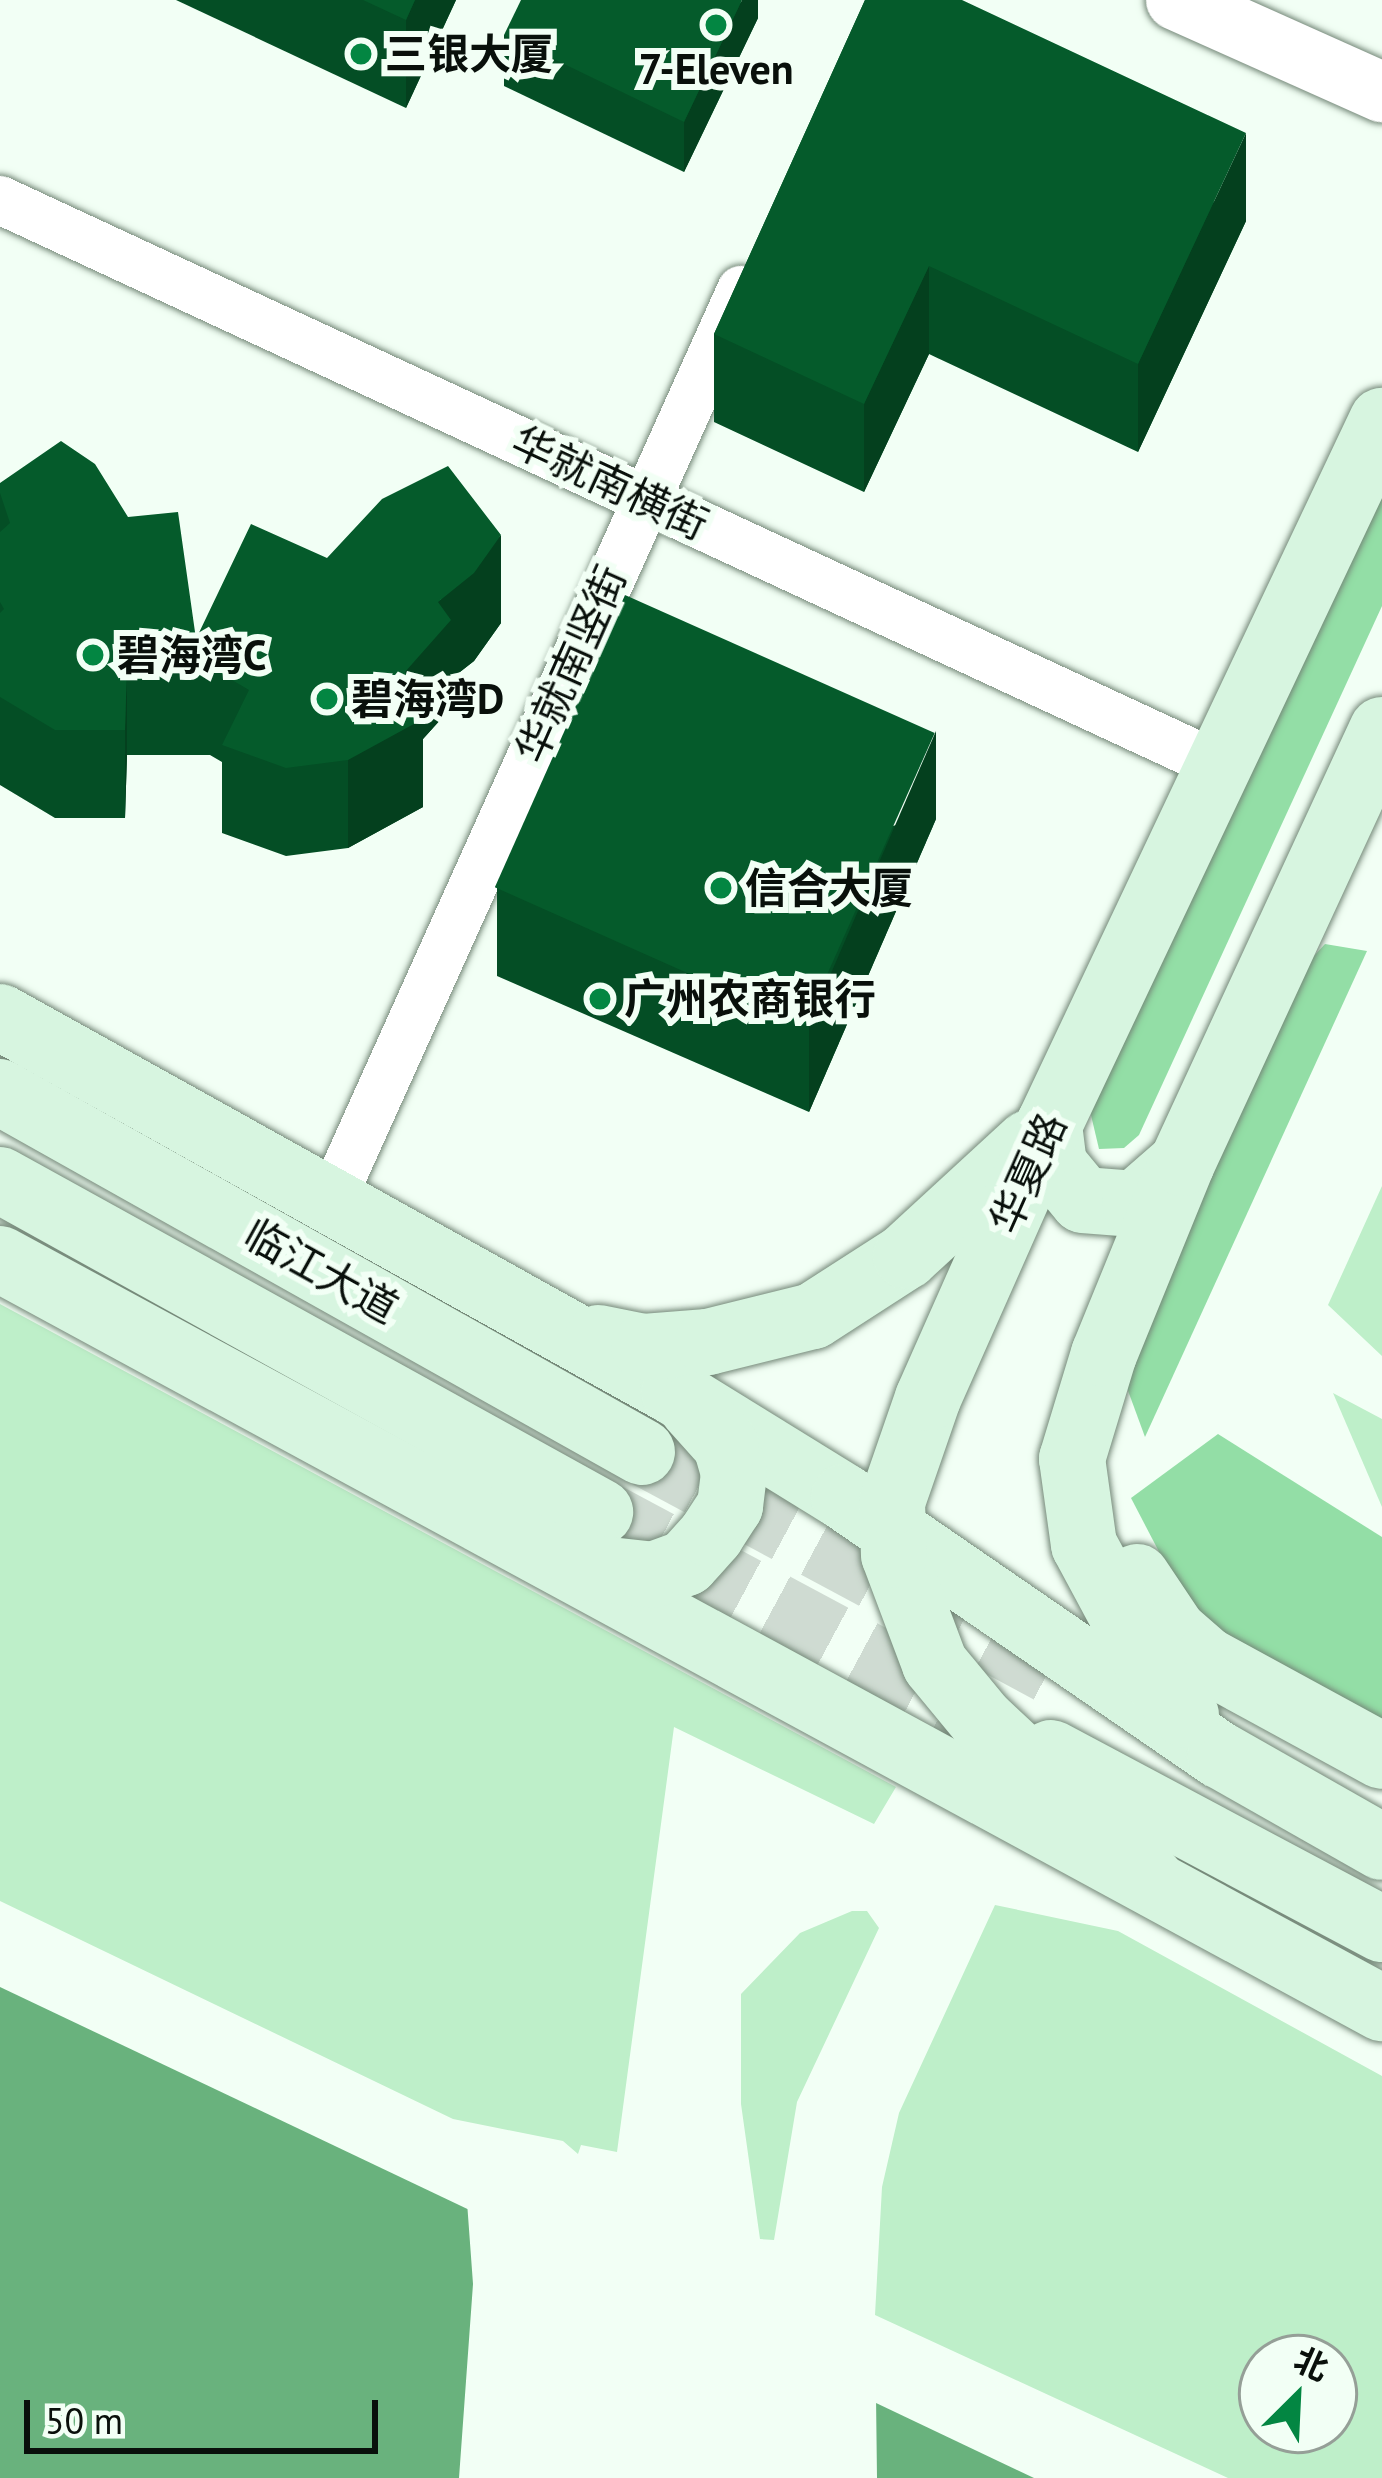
<!DOCTYPE html>
<meta charset="utf-8">
<style>
body{margin:0}
#map{position:relative;width:1382px;height:2478px;overflow:hidden;background:#f2fff5;font-family:"PT Sans","Noto Sans SC",sans-serif}
div>[style]{position:absolute}
.green>*{inset:0;background:#beefc9}
.forest>*{inset:0;background:#93dea6}
.water>*{inset:0;background:#69b27d}
.pier>*{inset:0;background:#f2fff5}
.secondary-tunnel>*{height:66px;margin-top:-33px;transform-origin:0;background:repeating-linear-gradient(90deg,#cfdbd2 0 66px,transparent 0 99px)}
.roads{filter:drop-shadow(0 0 3px #758979) drop-shadow(0 0 3px #758979)}
.minor>*{height:48px;margin:-24px;padding:0 24px;transform-origin:24px;border-radius:24px;background:#fff}
.tertiary>*{height:60px;margin:-30px;padding:0 30px;transform-origin:30px;border-radius:30px;background:#fff}
.secondary>*{height:66px;margin:-33px;padding:0 33px;transform-origin:33px;border-radius:33px;background:#d7f5e0}
.wall>*{inset:0;background:#044e25}
.shaded-wall>*{inset:0;background:#04401e}
.building>*{inset:0;background:#055b2b;transform-origin:0 0}
.dots>*{width:33px;height:33px;translate:-50% -50%;box-sizing:border-box;border:6px solid #f2fff5;border-radius:50%}
span{translate:-50% -50%;white-space:nowrap;text-align:center;line-height:1.15;-webkit-text-stroke:12px #f2fff5;paint-order:stroke}
.poi-label{font-size:42px;color:#09100b;font-weight:700}
.left{translate:0 -50%;text-align:left}
.street-label{font-size:42px;color:#09100b}
.north{position:absolute;left:1238px;top:2334px;width:120px;height:120px;box-sizing:border-box;background:#f2fff5;border:3px solid #959f97;border-radius:50%;rotate:24deg;font-size:33px;font-weight:700;line-height:48px;text-align:center;color:#09100b}
.north::after{content:'';display:block;margin:auto;width:42px;height:54px;background:#038642;clip-path:polygon(50% 0,100% 100%,50% 72%,0 100%)}
.scale{position:absolute;left:24px;top:2400px;width:354px;height:54px;box-sizing:border-box;border:6px solid #09100b;border-top:0;padding-left:15px;font-size:36px;line-height:42px;white-space:nowrap;color:#09100b;-webkit-text-stroke:9px #f2fff5;paint-order:stroke}
</style>
<div id="map">
<div class="green">
<div style="clip-path:polygon(1382px 1186px,1382px 1356px,1328px 1305px)"></div>
<div style="clip-path:polygon(0 1304px,896px 1787px,874px 1824px,674px 1727px,617px 2152px,581px 2145px,578px 2154px,563px 2141px,453px 2119px,0 1901px)"></div>
<div style="clip-path:polygon(1333px 1393px,1382px 1419px,1382px 1507px)"></div>
<div style="clip-path:polygon(evenodd,995px 1905px,1118px 1931px,1382px 2076px,1382px 2478px,1228px 2478px,875px 2315px,882px 2187px,899px 2113px,995px 1905px,1262px 2358px,1334px 2358px,1334px 2430px,1262px 2430px,1262px 2358px)"></div>
<div style="clip-path:polygon(852px 1911px,867px 1911px,879px 1928px,797px 2102px,774px 2240px,760px 2239px,741px 2104px,741px 1994px,800px 1933px)"></div>
</div>
<div class="forest">
<div style="clip-path:polygon(1382px 485px,1382px 606px,1139px 1135px,1124px 1148px,1099px 1149px,1086px 1094px)"></div>
<div style="clip-path:polygon(1325px 944px,1367px 951px,1145px 1437px,1127px 1388px,1146px 1334px,1256px 1068px,1301px 970px)"></div>
<div style="clip-path:polygon(1218px 1434px,1382px 1537px,1382px 1724px,1211px 1627px,1168px 1569px,1131px 1498px)"></div>
</div>
<div class="water">
<div style="clip-path:polygon(0 1987px,1034px 2478px,0 2478px)"></div>
</div>
<div class="pier">
<div style="clip-path:polygon(467px 2202px,876px 2396px,877px 2478px,459px 2478px,473px 2284px)"></div>
</div>
<div class="secondary-tunnel">
<div style="left:642px;top:1452px;width:493px;rotate:28.2deg"></div>
<div style="left:600px;top:1512px;width:434px;rotate:28.2deg"></div>
</div>
<div class="roads">
<div class="minor">
<div style="left:0;top:200px;width:1345px;rotate:24.89deg"></div>
<div style="left:332px;top:1199px;width:997px;rotate:-65.77deg"></div>
</div>
<div class="tertiary">
<div style="left:1176px;top:0;width:226px;rotate:24.1deg"></div>
</div>
<div class="secondary">
<div style="left:0;top:1017px;width:771px;rotate:29.09deg"></div>
<div style="left:674px;top:1392px;width:200px;rotate:31.7deg"></div>
<div style="left:844px;top:1497px;width:456px;rotate:34.5deg"></div>
<div style="left:1220px;top:1755px;width:186px;rotate:29.6deg"></div>
<div style="left:0;top:1092px;width:736px;rotate:29.28deg"></div>
<div style="left:1049px;top:1125px;width:40px;rotate:82.9deg"></div>
<div style="left:1054px;top:1165px;width:45px;rotate:50.4deg"></div>
<div style="left:1083px;top:1200px;width:52px;rotate:4.4deg"></div>
<div style="left:1135px;top:1204px;width:62px;rotate:-41.1deg"></div>
<div style="left:0;top:1180px;width:686px;rotate:28.96deg"></div>
<div style="left:0;top:1259px;width:1572px;rotate:28.46deg"></div>
<div style="left:598px;top:1338px;width:47px;rotate:11.1deg"></div>
<div style="left:644px;top:1347px;width:64px;rotate:-4.5deg"></div>
<div style="left:708px;top:1342px;width:108px;rotate:-13.9deg"></div>
<div style="left:813px;top:1316px;width:111px;rotate:-32.8deg"></div>
<div style="left:906px;top:1256px;width:167px;rotate:-42.6deg"></div>
<div style="left:582px;top:1567px;width:71px;rotate:6.4deg"></div>
<div style="left:653px;top:1575px;width:35px;rotate:-20deg"></div>
<div style="left:686px;top:1563px;width:38px;rotate:-48deg"></div>
<div style="left:711px;top:1535px;width:35px;rotate:-57deg"></div>
<div style="left:730px;top:1506px;width:33px;rotate:-83deg"></div>
<div style="left:734px;top:1473px;width:29px;rotate:-106deg"></div>
<div style="left:726px;top:1445px;width:51px;rotate:-131.8deg"></div>
<div style="left:1137px;top:1577px;width:66px;rotate:56.1deg"></div>
<div style="left:1174px;top:1632px;width:43px;rotate:41.2deg"></div>
<div style="left:1206px;top:1660px;width:200px;rotate:28.6deg"></div>
<div style="left:1186px;top:1715px;width:47px;rotate:-129.8deg"></div>
<div style="left:1156px;top:1679px;width:152px;rotate:-118.2deg"></div>
<div style="left:1084px;top:1545px;width:87px;rotate:-97.9deg"></div>
<div style="left:1072px;top:1459px;width:110px;rotate:-73.1deg"></div>
<div style="left:1104px;top:1354px;width:206px;rotate:-67.8deg"></div>
<div style="left:1182px;top:1163px;width:477px;rotate:-65.2deg"></div>
<div style="left:1051px;top:1753px;width:375px;rotate:28deg"></div>
<div style="left:1150px;top:1878px;width:230px;rotate:-136.9deg"></div>
<div style="left:982px;top:1721px;width:74px;rotate:-129.5deg"></div>
<div style="left:935px;top:1664px;width:116px;rotate:-110.6deg"></div>
<div style="left:894px;top:1555px;width:53px;rotate:-92.2deg"></div>
<div style="left:892px;top:1502px;width:110px;rotate:-70.9deg"></div>
<div style="left:928px;top:1398px;width:299px;rotate:-66.1deg"></div>
<div style="left:1049px;top:1125px;width:779px;rotate:-64.69deg"></div>
</div>
</div>
<div class="wall">
<div style="clip-path:polygon(176px 0,456px 0,406px 108px)"></div>
<div style="clip-path:polygon(758px 0,758px 18px,684px 172px,504px 86px,504px 35px)"></div>
<div style="clip-path:polygon(865px 0,1246px 221px,1138px 452px,929px 354px,864px 492px,714px 422px,714px 334px)"></div>
<div style="clip-path:polygon(0 483px,196px 639px,327px 558px,501px 623px,474px 661px,451px 679px,451px 708px,423px 739px,423px 807px,348px 848px,286px 856px,222px 833px,222px 762px,210px 755px,127px 755px,125px 818px,55px 818px,0 785px)"></div>
<div style="clip-path:polygon(936px 819px,809px 1112px,497px 976px,497px 888px)"></div>
</div>
<div class="shaded-wall">
<div style="clip-path:polygon(415px 0,456px 0,406px 108px,406px 20px)"></div>
<div style="clip-path:polygon(742px 0,758px 0,758px 18px,684px 172px,684px 122px)"></div>
<div style="clip-path:polygon(1246px 133px,1246px 221px,1138px 452px,1138px 364px)"></div>
<div style="clip-path:polygon(929px 266px,929px 354px,864px 492px,864px 404px)"></div>
<div style="clip-path:polygon(501px 535px,501px 623px,474px 661px,451px 679px,451px 708px,423px 739px,423px 807px,348px 848px,348px 760px,405px 672px,438px 602px)"></div>
<div style="clip-path:polygon(127px 667px,127px 755px,125px 818px,125px 730px)"></div>
<div style="clip-path:polygon(936px 731px,936px 819px,809px 1112px,809px 1024px)"></div>
</div>
<div class="building">
<div style="clip-path:polygon(363px 0,415px 0,406px 20px)"></div>
<div style="clip-path:polygon(521px 0,742px 0,684px 122px,504px 35px)"></div>
<div style="clip-path:polygon(865px 0,962px 0,1246px 133px,1138px 364px,929px 266px,864px 404px,714px 334px)"></div>
<div style="clip-path:polygon(61px 441px,95px 464px,128px 517px,178px 512px,196px 639px,251px 524px,327px 558px,382px 499px,448px 466px,501px 535px,474px 573px,438px 602px,451px 620px,405px 672px,423px 719px,348px 760px,286px 768px,222px 745px,249px 690px,210px 667px,127px 667px,125px 730px,55px 730px,0 697px,0 613px,4px 609px,0 602px,0 532px,10px 523px,0 493px,0 483px)"></div>
<div style="left:625px;top:595px;width:339px;height:320px;rotate:24deg"></div>
</div>
<div class="dots">
<div style="left:716px;top:25px;background:#038642"></div>
<div style="left:361px;top:54px;background:#038642"></div>
<div style="left:93px;top:655px;background:#038642"></div>
<div style="left:327px;top:699px;background:#038642"></div>
<div style="left:721px;top:888px;background:#038642"></div>
<div style="left:600px;top:999px;background:#038642"></div>
</div>
<div class="poi-label">
<span class="left" style="left:385px;top:54px">三银大厦</span>
<span style="left:716px;top:69px">7-Eleven</span>
<span class="left" style="left:117px;top:655px">碧海湾C</span>
<span class="left" style="left:351px;top:699px">碧海湾D</span>
<span class="left" style="left:745px;top:888px">信合大厦</span>
<span class="left" style="left:624px;top:999px">广州农商银行</span>
</div>
<div class="street-label">
<span style="left:610px;top:483px;rotate:25deg">华就南横街</span>
<span style="left:571px;top:664px;rotate:-66deg">华就南竖街</span>
<span style="left:1028px;top:1173px;rotate:-66deg">华夏路</span>
<span style="left:321px;top:1271px;rotate:29deg">临江大道</span>
</div>
<div class="north">北</div>
<div class="scale">50 m</div>
</div>
